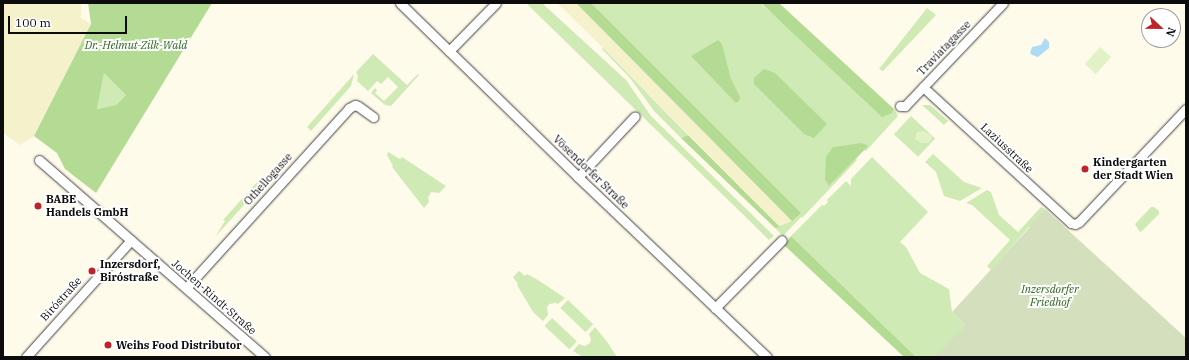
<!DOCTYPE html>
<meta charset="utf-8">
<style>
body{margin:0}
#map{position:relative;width:1189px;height:360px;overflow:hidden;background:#fffbeb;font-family:"IBM Plex Serif",serif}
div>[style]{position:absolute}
.farmland>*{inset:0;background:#f5f2cb}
.green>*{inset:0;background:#cfeab4;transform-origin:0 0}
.forest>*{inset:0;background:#b3db93}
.cemetery>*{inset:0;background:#d4e0bd}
.pitch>*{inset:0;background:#e2f1c6;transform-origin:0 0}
.water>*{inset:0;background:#afdbf7}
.roads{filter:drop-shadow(0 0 1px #3f3f3f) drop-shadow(0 0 1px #3f3f3f)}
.street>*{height:9px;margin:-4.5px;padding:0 4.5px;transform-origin:4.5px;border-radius:4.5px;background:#fff}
.dots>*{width:11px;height:11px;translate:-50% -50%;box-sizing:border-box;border:2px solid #fff;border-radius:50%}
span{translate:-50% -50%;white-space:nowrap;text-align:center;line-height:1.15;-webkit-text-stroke:4px #fff;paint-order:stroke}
.park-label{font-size:11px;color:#2a651b;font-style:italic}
.street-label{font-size:11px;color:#0c0c0c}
.poi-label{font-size:11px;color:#0c0c0c;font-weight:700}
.left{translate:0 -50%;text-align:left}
.frame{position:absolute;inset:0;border:4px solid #0c0c0c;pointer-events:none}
.north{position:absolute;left:1141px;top:8px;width:40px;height:40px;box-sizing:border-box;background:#fff;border:1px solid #9e9e9e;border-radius:50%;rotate:112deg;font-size:11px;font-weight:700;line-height:16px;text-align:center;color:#0c0c0c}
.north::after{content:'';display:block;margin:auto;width:14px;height:18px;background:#bf2227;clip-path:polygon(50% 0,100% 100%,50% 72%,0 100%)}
.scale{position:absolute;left:8px;top:16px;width:119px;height:18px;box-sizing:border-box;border:2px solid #0c0c0c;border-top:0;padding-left:5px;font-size:12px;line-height:14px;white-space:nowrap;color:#0c0c0c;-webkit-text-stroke:3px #fff;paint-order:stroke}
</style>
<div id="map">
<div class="farmland">
<div style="clip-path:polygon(3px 3px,81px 3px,81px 18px,91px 24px,34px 136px,20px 145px,3px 133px)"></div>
<div style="clip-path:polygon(557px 3px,576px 3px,792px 221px,780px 227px,603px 48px)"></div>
</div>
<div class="green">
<div style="clip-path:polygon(526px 3px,542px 3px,626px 80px,651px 116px,774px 236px,769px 240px)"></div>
<div style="clip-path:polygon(evenodd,591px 3px,761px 3px,763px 6px,892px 113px,894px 109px,898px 116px,866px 151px,864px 150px,856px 159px,857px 160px,802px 218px,801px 217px,783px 236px,775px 228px,792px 221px,591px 3px,867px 146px,829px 186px,825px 180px,867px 146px)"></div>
<div style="clip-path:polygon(927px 8px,936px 15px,883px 71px,879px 69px)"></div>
<div style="clip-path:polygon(603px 48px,688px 135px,681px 138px,654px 111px,630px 78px,602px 49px)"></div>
<div style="clip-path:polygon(373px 54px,407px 85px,418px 74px,419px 75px,391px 106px,385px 105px,371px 93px,375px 88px,377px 90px,375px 93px,384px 101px,398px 87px,388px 77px,381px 84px,377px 81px,368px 91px,357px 81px,358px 76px,356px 72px)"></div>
<div style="clip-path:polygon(104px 72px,126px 95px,116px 105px,97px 109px)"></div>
<div style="clip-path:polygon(354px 74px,351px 86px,311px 131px,307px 127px)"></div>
<div style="clip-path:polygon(930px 105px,948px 121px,944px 125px,922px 105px)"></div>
<div style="left:911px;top:116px;width:33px;height:25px;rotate:43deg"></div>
<div style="clip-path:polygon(388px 152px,400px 159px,402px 157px,446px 186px,439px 193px,431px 192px,428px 198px,429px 202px,424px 208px,392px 167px,393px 166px,387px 155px)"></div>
<div style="clip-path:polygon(933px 154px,964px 182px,982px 188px,960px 201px,944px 196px,936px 172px,925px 162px)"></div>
<div style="clip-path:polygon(872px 157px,928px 212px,900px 242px,906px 247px,920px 273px,949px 289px,952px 312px,965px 325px,937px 355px,937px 357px,916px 357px,791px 236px,822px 205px,824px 206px,828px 202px,827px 200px,846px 181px,851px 186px,851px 179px)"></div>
<div style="clip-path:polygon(258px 181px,262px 185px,215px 237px,225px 221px,223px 220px)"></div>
<div style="clip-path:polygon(987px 190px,991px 192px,999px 215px,1018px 232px,1041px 207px,1045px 209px,991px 270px,987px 266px,1010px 240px,972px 205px,966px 203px)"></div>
<div style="clip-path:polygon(1151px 207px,1154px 207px,1159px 211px,1159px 214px,1142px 231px,1140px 232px,1135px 224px)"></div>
<div style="clip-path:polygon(519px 271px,525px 276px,527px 274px,538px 280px,565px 298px,558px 304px,556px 303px,549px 304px,547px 307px,548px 315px,543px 321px,533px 312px,517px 285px,518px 284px,513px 277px)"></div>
<div style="left:568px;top:300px;width:35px;height:11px;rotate:44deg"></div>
<div style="left:552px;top:318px;width:34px;height:11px;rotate:43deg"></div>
<div style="clip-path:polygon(595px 327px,608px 343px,617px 357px,583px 357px,573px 351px,579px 344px,585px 346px,590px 343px,591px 339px,589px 334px)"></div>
</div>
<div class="forest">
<div style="clip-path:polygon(evenodd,88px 3px,212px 3px,96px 193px,65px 169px,57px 153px,34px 136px,91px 24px,88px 3px,104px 73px,126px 95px,116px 105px,97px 109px,104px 73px)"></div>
<div style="clip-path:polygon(576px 3px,591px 3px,801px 213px,792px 221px)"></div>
<div style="clip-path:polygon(761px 3px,779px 3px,894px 109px,892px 113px,882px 117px)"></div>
<div style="clip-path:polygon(718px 40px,722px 44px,731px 79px,740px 97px,739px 101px,736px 103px,691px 56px)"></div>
<div style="clip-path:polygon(764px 69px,775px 73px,827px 124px,814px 138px,804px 134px,754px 84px,754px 78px)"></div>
<div style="clip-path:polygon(688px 135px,780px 227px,775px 228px,681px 138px)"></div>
<div style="clip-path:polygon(862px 143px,868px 146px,829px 186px,825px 180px,826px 157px,833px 147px)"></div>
<div style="clip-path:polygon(791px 236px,916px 357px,904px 357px,784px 245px)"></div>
</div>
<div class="cemetery">
<div style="clip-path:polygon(1045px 209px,1186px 338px,1186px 357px,937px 357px,936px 355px,965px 325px,952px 312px,1030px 227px,1029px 226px)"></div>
</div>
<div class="pitch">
<div style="left:1100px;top:47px;width:15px;height:23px;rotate:42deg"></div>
<div style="clip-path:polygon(923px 131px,931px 135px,932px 139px,928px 143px,921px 143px,915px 139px,917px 132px)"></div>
</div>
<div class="water">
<div style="clip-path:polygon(1045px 38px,1049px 42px,1049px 48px,1038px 57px,1032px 55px,1030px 53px,1032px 47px,1041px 45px)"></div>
</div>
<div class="roads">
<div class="street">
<div style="left:400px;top:3px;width:249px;rotate:44.3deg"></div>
<div style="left:578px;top:177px;width:261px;rotate:43.6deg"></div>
<div style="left:449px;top:51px;width:67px;rotate:-45.6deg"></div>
<div style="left:923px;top:87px;width:201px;rotate:42.6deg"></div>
<div style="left:1071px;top:223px;width:4px;rotate:14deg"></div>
<div style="left:1075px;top:224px;width:4px;rotate:-27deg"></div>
<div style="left:1079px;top:222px;width:156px;rotate:-46.6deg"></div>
<div style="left:900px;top:106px;width:5px"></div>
<div style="left:905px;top:106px;width:142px;rotate:-46.4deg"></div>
<div style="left:39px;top:160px;width:300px;rotate:41.1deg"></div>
<div style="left:578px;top:177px;width:83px;rotate:-46.9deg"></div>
<div style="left:186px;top:288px;width:243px;rotate:-47.8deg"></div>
<div style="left:349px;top:108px;width:7px;rotate:-27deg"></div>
<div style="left:355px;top:105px;width:3px;rotate:18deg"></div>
<div style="left:358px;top:106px;width:19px;rotate:36deg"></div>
<div style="left:715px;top:308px;width:95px;rotate:-45.4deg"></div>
<div style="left:26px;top:357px;width:157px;rotate:-48.1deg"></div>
</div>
</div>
<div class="dots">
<div style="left:1085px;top:169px;background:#bf2227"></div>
<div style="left:38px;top:206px;background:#bf2227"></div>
<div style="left:92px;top:271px;background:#bf2227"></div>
<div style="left:108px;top:345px;background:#bf2227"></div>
</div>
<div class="park-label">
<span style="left:136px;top:45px">Dr.-Helmut-Zilk-Wald</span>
<span style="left:1050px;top:296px">Inzersdorfer<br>Friedhof</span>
</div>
<div class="street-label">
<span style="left:944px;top:48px;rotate:-46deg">Traviatagasse</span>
<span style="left:1007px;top:148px;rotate:43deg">Laziusstraße</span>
<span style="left:591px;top:172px;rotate:44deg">Vösendorfer Straße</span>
<span style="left:268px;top:179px;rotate:-48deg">Othellogasse</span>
<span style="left:214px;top:297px;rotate:41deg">Jochen-Rindt-Straße</span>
<span style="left:61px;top:299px;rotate:-48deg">Biróstraße</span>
</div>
<div class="poi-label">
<span class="left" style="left:1093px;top:169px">Kindergarten<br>der Stadt Wien</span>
<span class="left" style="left:46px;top:206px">BABE<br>Handels GmbH</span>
<span class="left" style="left:100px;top:271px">Inzersdorf,<br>Biróstraße</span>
<span class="left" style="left:116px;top:345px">Weihs Food Distributor</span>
</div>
<div class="frame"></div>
<div class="north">N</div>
<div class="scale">100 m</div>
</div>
